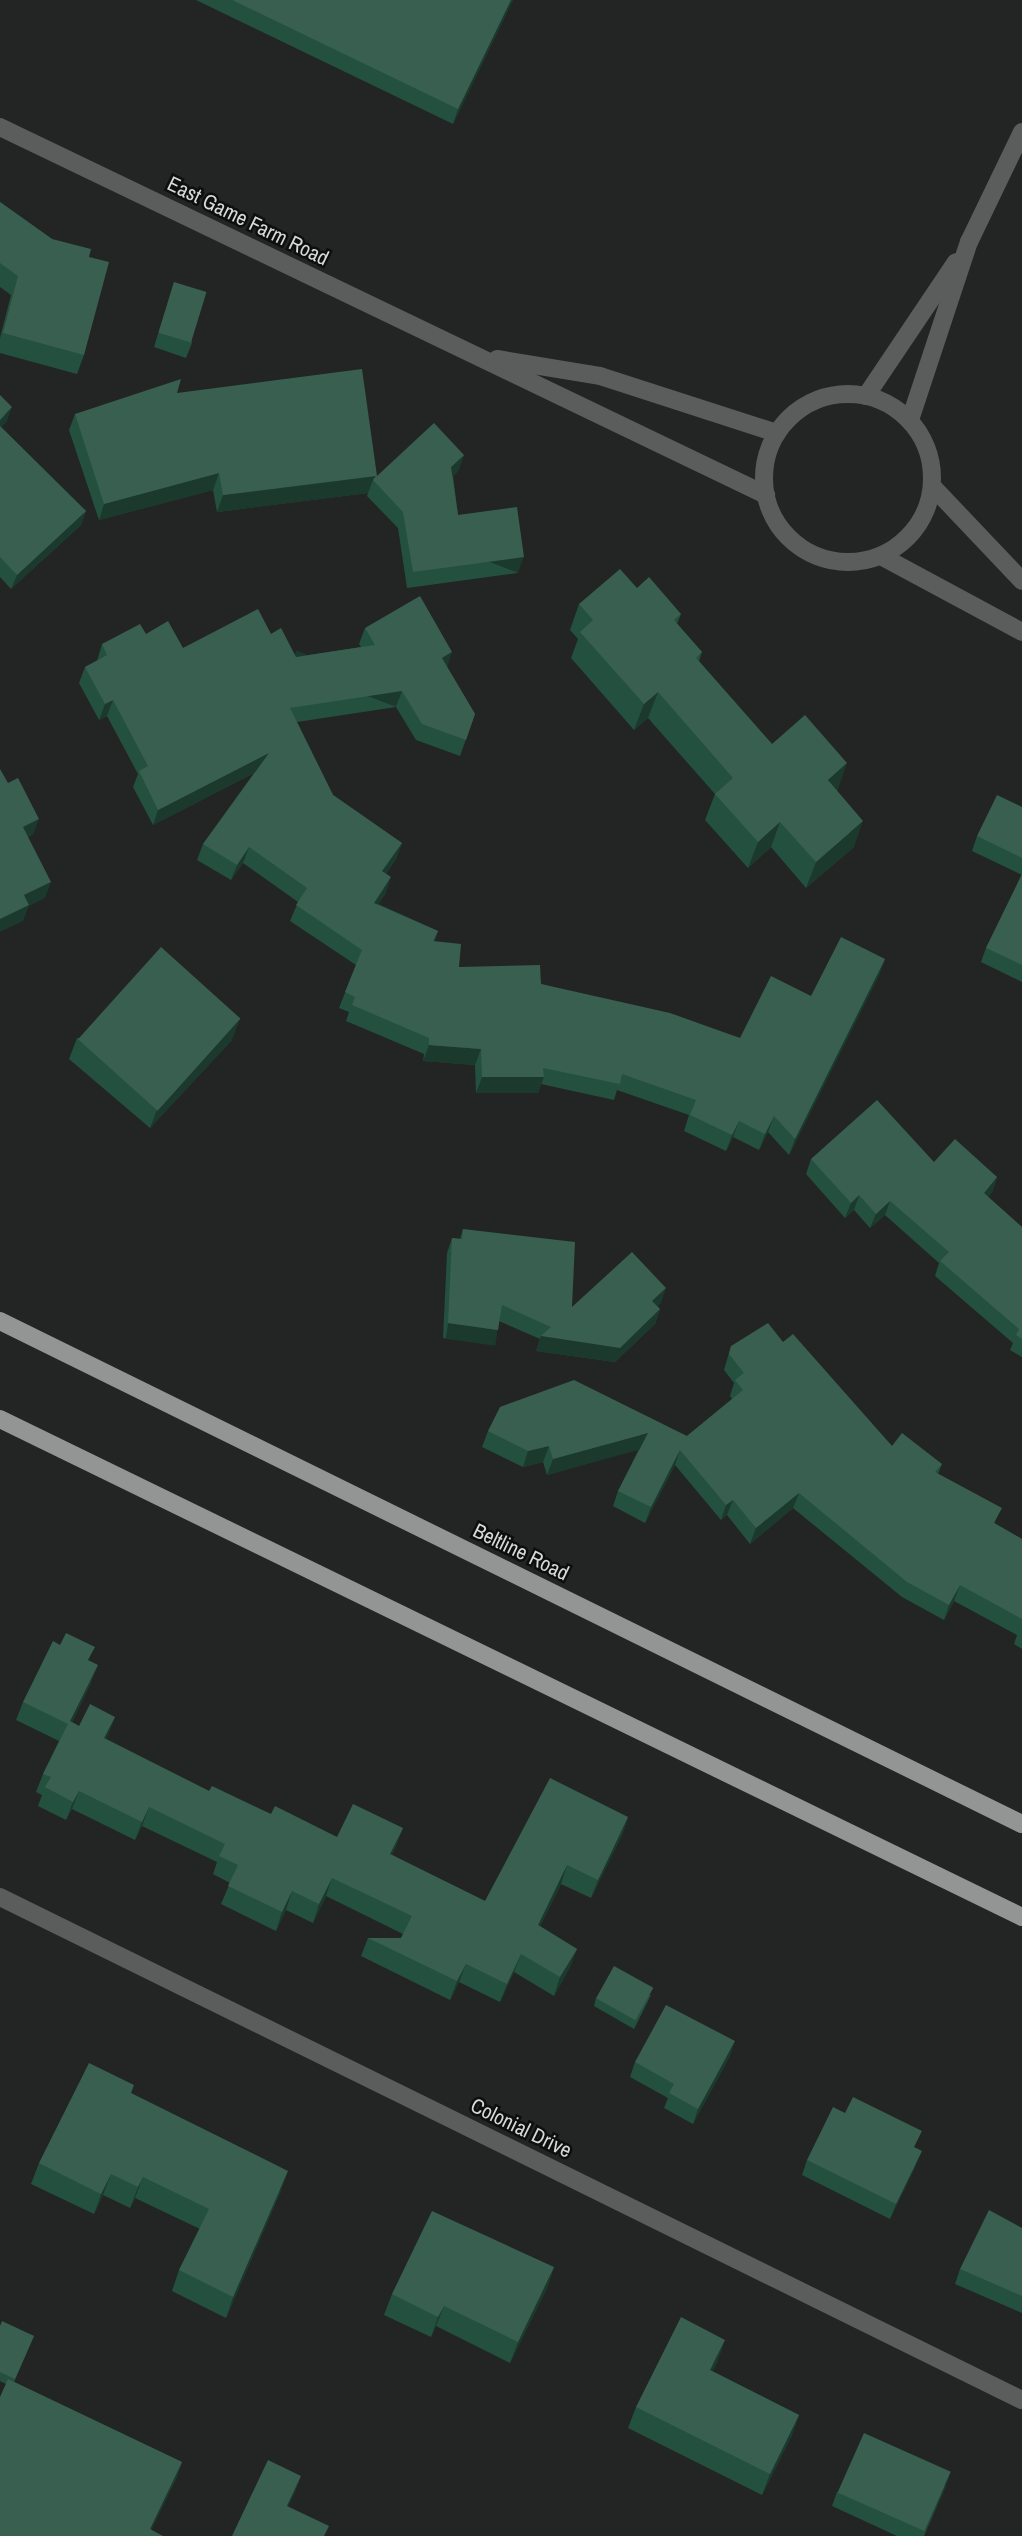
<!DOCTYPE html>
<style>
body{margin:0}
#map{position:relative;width:1022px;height:2536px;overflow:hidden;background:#222524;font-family:"Archivo Narrow",sans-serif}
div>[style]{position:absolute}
.minor>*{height:18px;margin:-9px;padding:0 9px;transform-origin:9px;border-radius:9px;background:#5b5d5c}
.tertiary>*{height:18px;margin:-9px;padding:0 9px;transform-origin:9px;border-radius:9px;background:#5b5d5c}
.tertiary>.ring{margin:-9px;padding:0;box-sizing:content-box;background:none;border:18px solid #5b5d5c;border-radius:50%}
.primary>*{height:18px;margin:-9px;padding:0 9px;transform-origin:9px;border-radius:9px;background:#929594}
.wall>*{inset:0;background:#24503f}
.shaded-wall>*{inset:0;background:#1b392d;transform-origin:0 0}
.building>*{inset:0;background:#385f4f;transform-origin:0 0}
span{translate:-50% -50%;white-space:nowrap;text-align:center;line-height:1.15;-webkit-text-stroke:5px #0d0e0d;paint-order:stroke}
.street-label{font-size:21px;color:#d7d9d8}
</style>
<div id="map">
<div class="minor">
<div style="left:0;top:1897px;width:1139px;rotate:26.21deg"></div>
</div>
<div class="tertiary">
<div style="left:0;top:127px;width:850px;rotate:25.66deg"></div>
<div style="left:497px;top:359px;width:104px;rotate:9.4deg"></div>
<div style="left:600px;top:376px;width:186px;rotate:17.9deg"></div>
<div class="ring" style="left:764px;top:394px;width:150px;height:150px"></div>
<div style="left:866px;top:396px;width:161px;rotate:-56.1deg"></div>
<div style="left:910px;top:420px;width:188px;rotate:-71.7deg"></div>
<div style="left:969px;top:242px;width:122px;rotate:-64.3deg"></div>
<div style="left:932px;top:486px;width:131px;rotate:46.5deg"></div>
<div style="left:881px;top:556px;width:160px;rotate:28.3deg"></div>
</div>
<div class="primary">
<div style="left:0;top:1321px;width:1139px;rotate:26.21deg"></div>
<div style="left:0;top:1419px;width:1137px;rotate:25.98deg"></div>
</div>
<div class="wall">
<div style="clip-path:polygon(196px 0,513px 0,453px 124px)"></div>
<div style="clip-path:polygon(0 202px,52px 239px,89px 257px,84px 355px,77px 374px,0 353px,0 338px,11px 295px,0 287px)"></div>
<div style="clip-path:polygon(174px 282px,192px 343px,186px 358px,154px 347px)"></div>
<div style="clip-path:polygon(177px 393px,377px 476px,464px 455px,458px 471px,453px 476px,458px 515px,518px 573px,407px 588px,398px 528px,367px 496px,368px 493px,217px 512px,213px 490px,99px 520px,69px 430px,75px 414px)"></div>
<div style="clip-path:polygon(0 395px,7px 421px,1px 427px,86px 511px,81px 525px,11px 589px,0 577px)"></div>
<div style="clip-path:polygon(637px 588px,681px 614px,677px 624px,702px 652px,699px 661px,772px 744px,838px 789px,837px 790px,854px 847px,806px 888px,771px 847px,748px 868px,705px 820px,715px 794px,648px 718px,634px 730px,571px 658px,578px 639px,570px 630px,579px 604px)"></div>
<div style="clip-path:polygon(365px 628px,447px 667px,475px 714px,460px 756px,416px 740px,396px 707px,297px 722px,333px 795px,402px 843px,396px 859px,386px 874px,386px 893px,378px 904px,438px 931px,434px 942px,459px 967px,541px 984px,740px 1038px,811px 996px,885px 959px,879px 975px,789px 1155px,768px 1132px,759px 1150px,733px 1137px,726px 1151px,684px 1131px,689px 1115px,617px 1090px,614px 1100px,541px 1084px,538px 1093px,476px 1093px,475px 1065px,423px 1061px,424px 1054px,346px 1021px,349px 1012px,339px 1008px,356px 965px,290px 921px,298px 902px,243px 863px,231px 880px,197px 860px,203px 844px,254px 773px,153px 825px,133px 787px,138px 774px,107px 716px,99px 720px,79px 683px,85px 667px,97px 661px,102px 644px,146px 634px,183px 648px,271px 634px,296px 657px,361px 647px,359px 644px)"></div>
<div style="clip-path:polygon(1022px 807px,1022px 982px,981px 962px,986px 948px,1022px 875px,972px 851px,977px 836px)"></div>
<div style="clip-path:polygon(77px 1038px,232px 1040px,150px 1128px,69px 1059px)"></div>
<div style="clip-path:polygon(811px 1159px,934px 1162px,997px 1177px,992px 1192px,988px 1197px,1022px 1227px,1022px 1357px,1010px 1350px,1013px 1343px,935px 1276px,939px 1263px,885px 1215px,870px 1228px,854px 1210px,845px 1218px,806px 1174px)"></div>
<div style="clip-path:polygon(463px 1229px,572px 1307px,661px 1303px,657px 1306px,660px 1309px,655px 1324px,615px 1362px,536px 1351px,540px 1339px,499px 1321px,493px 1345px,443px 1338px,447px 1253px,452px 1238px,460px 1239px)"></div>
<div style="clip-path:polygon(783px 1342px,892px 1446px,942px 1464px,938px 1474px,996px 1524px,1022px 1539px,1022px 1649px,1014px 1644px,1017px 1635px,954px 1601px,944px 1620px,902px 1597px,793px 1508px,750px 1544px,727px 1515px,721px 1520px,675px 1465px,645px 1523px,613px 1506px,618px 1491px,639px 1449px,547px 1475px,543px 1462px,523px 1467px,482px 1447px,488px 1431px,687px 1436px,732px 1399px,730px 1396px,734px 1383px,724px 1370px,731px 1346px)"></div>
<div style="clip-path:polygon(90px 1661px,91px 1683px,72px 1722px,79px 1726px,115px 1717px,106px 1739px,209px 1791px,271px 1814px,337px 1837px,403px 1828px,392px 1855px,485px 1901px,628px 1817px,622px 1835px,591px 1898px,561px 1884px,540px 1926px,577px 1949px,570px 1967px,554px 1996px,514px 1972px,500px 2002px,459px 1982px,450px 2000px,361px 1956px,368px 1938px,401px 1938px,403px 1934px,326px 1896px,313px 1923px,286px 1910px,276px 1931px,221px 1904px,230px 1883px,213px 1874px,217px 1862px,142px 1826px,135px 1840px,72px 1809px,66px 1820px,38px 1806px,42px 1795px,36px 1792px,43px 1774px,59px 1741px,16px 1720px,23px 1702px)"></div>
<div style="clip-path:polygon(651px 1995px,634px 2029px,594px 2006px,596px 1998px)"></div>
<div style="clip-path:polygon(730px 2056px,693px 2124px,664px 2108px,668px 2098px,630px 2077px,635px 2062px)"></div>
<div style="clip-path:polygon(131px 2093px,281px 2191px,226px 2318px,172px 2291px,179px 2270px,200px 2229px,135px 2198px,130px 2208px,103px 2195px,94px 2214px,31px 2184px,39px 2163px)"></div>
<div style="clip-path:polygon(916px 2148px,916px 2165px,890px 2219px,802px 2175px,807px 2160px)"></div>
<div style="clip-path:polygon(1022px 2228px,1022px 2313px,955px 2284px,960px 2269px)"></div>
<div style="clip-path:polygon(554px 2267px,547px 2288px,510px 2363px,436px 2326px,431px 2337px,384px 2315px,392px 2294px)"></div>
<div style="clip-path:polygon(0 2326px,34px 2336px,14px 2382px,182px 2462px,176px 2479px,151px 2530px,0 2536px,6px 2384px,0 2381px)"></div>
<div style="clip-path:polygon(718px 2361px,712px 2371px,799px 2415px,792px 2435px,762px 2495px,628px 2428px,636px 2407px)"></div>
<div style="clip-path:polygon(946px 2486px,924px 2536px,897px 2536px,832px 2506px,837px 2492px)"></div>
</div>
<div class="shaded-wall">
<div style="clip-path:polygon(511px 0,513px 0,453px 124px,458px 109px)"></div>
<div style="clip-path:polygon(12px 407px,7px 421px,0 429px,0 420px)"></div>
<div style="clip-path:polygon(464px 455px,458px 471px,445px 483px,451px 467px)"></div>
<div style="clip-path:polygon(219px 473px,213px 490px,99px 520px,104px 504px)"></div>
<div style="clip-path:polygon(376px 476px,373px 480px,368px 493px,217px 512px,223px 495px)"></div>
<div style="clip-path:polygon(86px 511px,81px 525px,11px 589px,17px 575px)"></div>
<div style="left:524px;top:557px;width:17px;height:112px;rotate:111deg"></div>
<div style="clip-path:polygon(452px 652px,447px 668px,442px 658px)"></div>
<div style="left:402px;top:691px;width:17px;height:113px;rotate:111deg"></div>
<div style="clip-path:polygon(658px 692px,648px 718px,634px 730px,644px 704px)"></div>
<div style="clip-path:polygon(113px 700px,107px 716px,99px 720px,105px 704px)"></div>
<div style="clip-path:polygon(269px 753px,263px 768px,153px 825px,158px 810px)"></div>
<div style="clip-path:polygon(847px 763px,838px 789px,819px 806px,828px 780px)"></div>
<div style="clip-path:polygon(39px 819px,33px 835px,17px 842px,23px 827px)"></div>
<div style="clip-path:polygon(863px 821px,854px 847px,806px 888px,816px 862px)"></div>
<div style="clip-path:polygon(780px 822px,771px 847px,748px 868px,758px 842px)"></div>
<div style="clip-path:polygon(402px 843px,396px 859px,377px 887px,382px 871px)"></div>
<div style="clip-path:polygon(249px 847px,243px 863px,231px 880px,237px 865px)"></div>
<div style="clip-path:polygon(391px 877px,386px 893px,368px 918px,374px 903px)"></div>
<div style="clip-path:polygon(51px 882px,45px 898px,29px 906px,23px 921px,0 932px,0 919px,24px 895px)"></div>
<div style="clip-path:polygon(885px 959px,879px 975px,789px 1155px,795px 1139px)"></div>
<div style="clip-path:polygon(240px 1019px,232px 1040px,150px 1128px,158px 1107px)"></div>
<div style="clip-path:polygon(429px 1045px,481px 1049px,475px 1065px,423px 1061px)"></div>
<div style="clip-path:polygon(482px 1077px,544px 1077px,538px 1093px,476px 1093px)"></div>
<div style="clip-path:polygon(774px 1116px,768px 1132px,759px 1150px,765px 1134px)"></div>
<div style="clip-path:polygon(739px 1121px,733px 1137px,726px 1151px,732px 1135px)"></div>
<div style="clip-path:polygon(997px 1177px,992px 1192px,978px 1208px,984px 1193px)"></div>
<div style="clip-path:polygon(859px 1195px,854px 1210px,845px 1218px,851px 1203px)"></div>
<div style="clip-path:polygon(890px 1201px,885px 1215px,870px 1228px,876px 1214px)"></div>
<div style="clip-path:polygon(666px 1288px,661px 1303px,647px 1316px,652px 1301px)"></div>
<div style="clip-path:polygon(660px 1309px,655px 1324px,615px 1362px,536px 1351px,541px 1336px)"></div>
<div style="left:448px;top:1323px;width:50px;height:16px;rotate:8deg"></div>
<div style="clip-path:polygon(648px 1433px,642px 1449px,547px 1475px,553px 1459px)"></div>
<div style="clip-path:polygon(549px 1446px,543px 1462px,523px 1467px,528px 1451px)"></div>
<div style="clip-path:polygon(680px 1450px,675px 1465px,645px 1523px,651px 1507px)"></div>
<div style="clip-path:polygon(799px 1493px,793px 1508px,750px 1544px,756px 1528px)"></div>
<div style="clip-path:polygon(733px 1500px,727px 1515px,721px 1520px,726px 1505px)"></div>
<div style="clip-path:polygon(960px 1585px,954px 1601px,944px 1620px,949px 1605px)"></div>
<div style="clip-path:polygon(98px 1665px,91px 1683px,63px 1740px,70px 1721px)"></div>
<div style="clip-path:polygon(115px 1717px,108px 1735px,97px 1757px,104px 1738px)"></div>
<div style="clip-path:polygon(79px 1791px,72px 1809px,66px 1820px,73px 1802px)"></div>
<div style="clip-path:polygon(149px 1807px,142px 1826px,135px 1840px,142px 1822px)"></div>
<div style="clip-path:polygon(628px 1817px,622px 1835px,591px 1898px,598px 1880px)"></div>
<div style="clip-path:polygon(403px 1828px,396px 1847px,383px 1873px,390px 1854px)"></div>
<div style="clip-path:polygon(567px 1865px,561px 1884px,531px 1943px,538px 1925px)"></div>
<div style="clip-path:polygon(332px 1878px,326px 1896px,313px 1923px,319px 1904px)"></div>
<div style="clip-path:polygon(292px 1891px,286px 1910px,276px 1931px,282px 1912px)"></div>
<div style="clip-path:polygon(577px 1949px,570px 1967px,554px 1996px,560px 1977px)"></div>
<div style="clip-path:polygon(521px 1954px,514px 1972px,500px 2002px,507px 1984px)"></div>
<div style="clip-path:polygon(466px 1964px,459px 1982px,450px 2000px,457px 1981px)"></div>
<div style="clip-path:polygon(735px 2041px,730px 2056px,693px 2124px,698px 2109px)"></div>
<div style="clip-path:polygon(922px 2151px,916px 2165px,890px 2219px,896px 2204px)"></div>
<div style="clip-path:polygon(288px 2171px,281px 2191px,226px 2318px,233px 2297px)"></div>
<div style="clip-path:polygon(111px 2174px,103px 2195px,94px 2214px,101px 2194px)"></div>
<div style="clip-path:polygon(143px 2177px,135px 2198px,130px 2208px,138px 2187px)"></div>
<div style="clip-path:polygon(554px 2267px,547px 2288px,510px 2363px,518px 2342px)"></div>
<div style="clip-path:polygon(444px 2306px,436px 2326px,431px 2337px,438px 2317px)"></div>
<div style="clip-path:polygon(725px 2340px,718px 2361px,703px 2391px,710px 2370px)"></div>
<div style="clip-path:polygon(799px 2415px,792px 2435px,762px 2495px,770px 2474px)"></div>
<div style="clip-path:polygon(182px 2462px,176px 2479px,148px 2536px,150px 2529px)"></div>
<div style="clip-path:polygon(951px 2472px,946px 2486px,923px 2536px,925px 2531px)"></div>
<div style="clip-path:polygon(301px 2476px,295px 2493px,280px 2523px,287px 2506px)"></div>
</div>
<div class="building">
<div style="clip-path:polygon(232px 0,511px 0,458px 109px)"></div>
<div style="clip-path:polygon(0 202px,52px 239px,91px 249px,89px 257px,109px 262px,84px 355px,3px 333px,18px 276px,0 263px)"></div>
<div style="left:174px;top:282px;width:34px;height:53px;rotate:17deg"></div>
<div style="clip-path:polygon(362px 369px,377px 476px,434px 423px,464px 455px,451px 467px,458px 515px,517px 507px,524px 557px,413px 572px,403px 512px,373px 480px,376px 476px,223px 495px,219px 473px,104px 504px,75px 414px,181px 379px,177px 393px)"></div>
<div style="clip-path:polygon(0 395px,12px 407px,0 420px)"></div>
<div style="clip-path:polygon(0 426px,86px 511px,17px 575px,0 557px)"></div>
<div style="clip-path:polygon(620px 569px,637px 588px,649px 577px,681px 614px,674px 620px,702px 652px,696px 658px,772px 744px,805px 715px,847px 763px,828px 780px,863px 821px,816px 862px,780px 822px,758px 842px,715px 794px,733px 778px,658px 692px,644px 704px,580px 632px,593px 620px,579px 604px)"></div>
<div style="clip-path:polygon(420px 596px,452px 652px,442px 658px,475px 714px,466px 740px,422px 724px,402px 691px,290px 708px,333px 795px,402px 843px,382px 871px,391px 877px,374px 903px,438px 931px,433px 941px,461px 944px,459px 967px,540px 965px,541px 984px,670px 1013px,740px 1038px,771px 976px,811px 996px,841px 937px,885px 959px,795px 1139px,774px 1116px,765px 1134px,739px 1121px,732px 1135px,690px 1115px,696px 1100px,622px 1074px,620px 1084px,543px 1068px,544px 1077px,482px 1077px,481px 1049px,429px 1045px,429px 1038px,352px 1005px,355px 997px,345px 992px,362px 950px,296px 905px,307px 888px,249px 847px,237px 865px,203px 844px,269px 753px,158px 810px,139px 771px,148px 766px,113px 700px,105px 704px,85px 667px,107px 655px,102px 644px,140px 624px,146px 634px,168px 621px,183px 648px,258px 609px,271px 634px,281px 628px,296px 657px,375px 645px,365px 628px)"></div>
<div style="clip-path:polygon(0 769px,8px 783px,18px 778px,39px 819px,23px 827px,51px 882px,24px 895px,29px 905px,0 919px)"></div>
<div style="clip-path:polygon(997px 795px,1022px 807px,1022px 858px,977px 836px)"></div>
<div style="clip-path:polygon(1022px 874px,1022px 965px,986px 948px)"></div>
<div style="left:161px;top:947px;width:107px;height:124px;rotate:42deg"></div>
<div style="clip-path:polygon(877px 1100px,934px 1162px,955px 1139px,997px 1177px,984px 1193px,1022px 1227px,1022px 1339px,1016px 1335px,1019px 1329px,940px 1261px,949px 1252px,890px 1201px,876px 1214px,859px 1195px,851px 1203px,811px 1159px)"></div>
<div style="clip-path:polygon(463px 1229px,575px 1242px,572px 1307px,632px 1252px,666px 1288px,652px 1301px,660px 1309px,620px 1348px,541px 1336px,551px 1327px,502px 1305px,498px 1330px,448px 1323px,452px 1238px,462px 1239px)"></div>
<div style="clip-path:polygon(768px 1323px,783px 1342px,793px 1334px,892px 1446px,902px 1433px,942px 1464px,935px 1472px,1002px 1508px,994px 1523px,1022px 1539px,1022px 1619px,960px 1585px,949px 1605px,907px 1582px,799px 1493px,756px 1528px,733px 1500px,726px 1505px,680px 1450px,651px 1507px,618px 1491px,648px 1433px,553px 1459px,549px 1446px,528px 1451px,488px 1431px,500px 1407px,574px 1380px,687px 1436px,743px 1390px,735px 1380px,744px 1373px,729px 1354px,731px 1346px)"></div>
<div style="clip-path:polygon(66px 1633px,95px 1647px,88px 1660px,98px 1665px,70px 1721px,79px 1726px,90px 1704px,115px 1717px,104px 1738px,209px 1791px,212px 1786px,271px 1814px,275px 1806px,337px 1837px,353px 1804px,403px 1828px,390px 1854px,485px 1901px,550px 1778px,628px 1817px,598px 1880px,567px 1865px,538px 1925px,577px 1949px,560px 1977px,521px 1954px,507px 1984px,466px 1964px,457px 1981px,368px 1938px,401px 1938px,412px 1916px,332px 1878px,319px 1904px,292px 1891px,282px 1912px,228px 1886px,238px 1865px,219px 1856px,225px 1844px,149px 1807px,142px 1822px,79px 1791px,73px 1802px,45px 1787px,51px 1777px,43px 1774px,68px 1724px,23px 1702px,53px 1641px,60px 1645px)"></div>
<div style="left:614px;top:1966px;width:45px;height:37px;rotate:29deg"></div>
<div style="clip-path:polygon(666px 2005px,735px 2041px,698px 2109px,669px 2093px,674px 2084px,635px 2062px)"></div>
<div style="clip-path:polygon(89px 2063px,134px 2085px,131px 2093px,288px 2171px,233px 2297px,179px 2270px,209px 2209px,143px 2177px,138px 2187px,111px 2174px,101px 2194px,39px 2163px)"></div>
<div style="clip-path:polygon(853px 2097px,922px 2131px,914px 2147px,922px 2151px,896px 2204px,807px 2160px,833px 2107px,845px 2113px)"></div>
<div style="clip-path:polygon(989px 2210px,1022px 2228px,1022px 2296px,960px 2269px)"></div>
<div style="clip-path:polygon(432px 2211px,554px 2267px,518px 2342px,444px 2306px,438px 2317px,392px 2294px)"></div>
<div style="clip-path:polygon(681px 2317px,725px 2340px,710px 2370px,799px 2415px,770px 2474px,636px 2407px)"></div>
<div style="clip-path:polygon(2px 2321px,34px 2336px,15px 2379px,0 2372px,0 2326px)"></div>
<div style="clip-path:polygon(8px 2379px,182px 2462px,150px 2529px,163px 2536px,0 2536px,0 2397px)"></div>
<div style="left:864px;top:2433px;width:95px;height:65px;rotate:24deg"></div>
<div style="clip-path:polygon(268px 2460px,301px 2476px,287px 2506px,329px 2526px,324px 2536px,232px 2536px)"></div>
</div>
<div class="street-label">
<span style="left:248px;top:221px;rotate:26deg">East Game Farm Road</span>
<span style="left:521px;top:1552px;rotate:26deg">Beltline Road</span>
<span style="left:521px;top:2128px;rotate:26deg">Colonial Drive</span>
</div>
</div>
